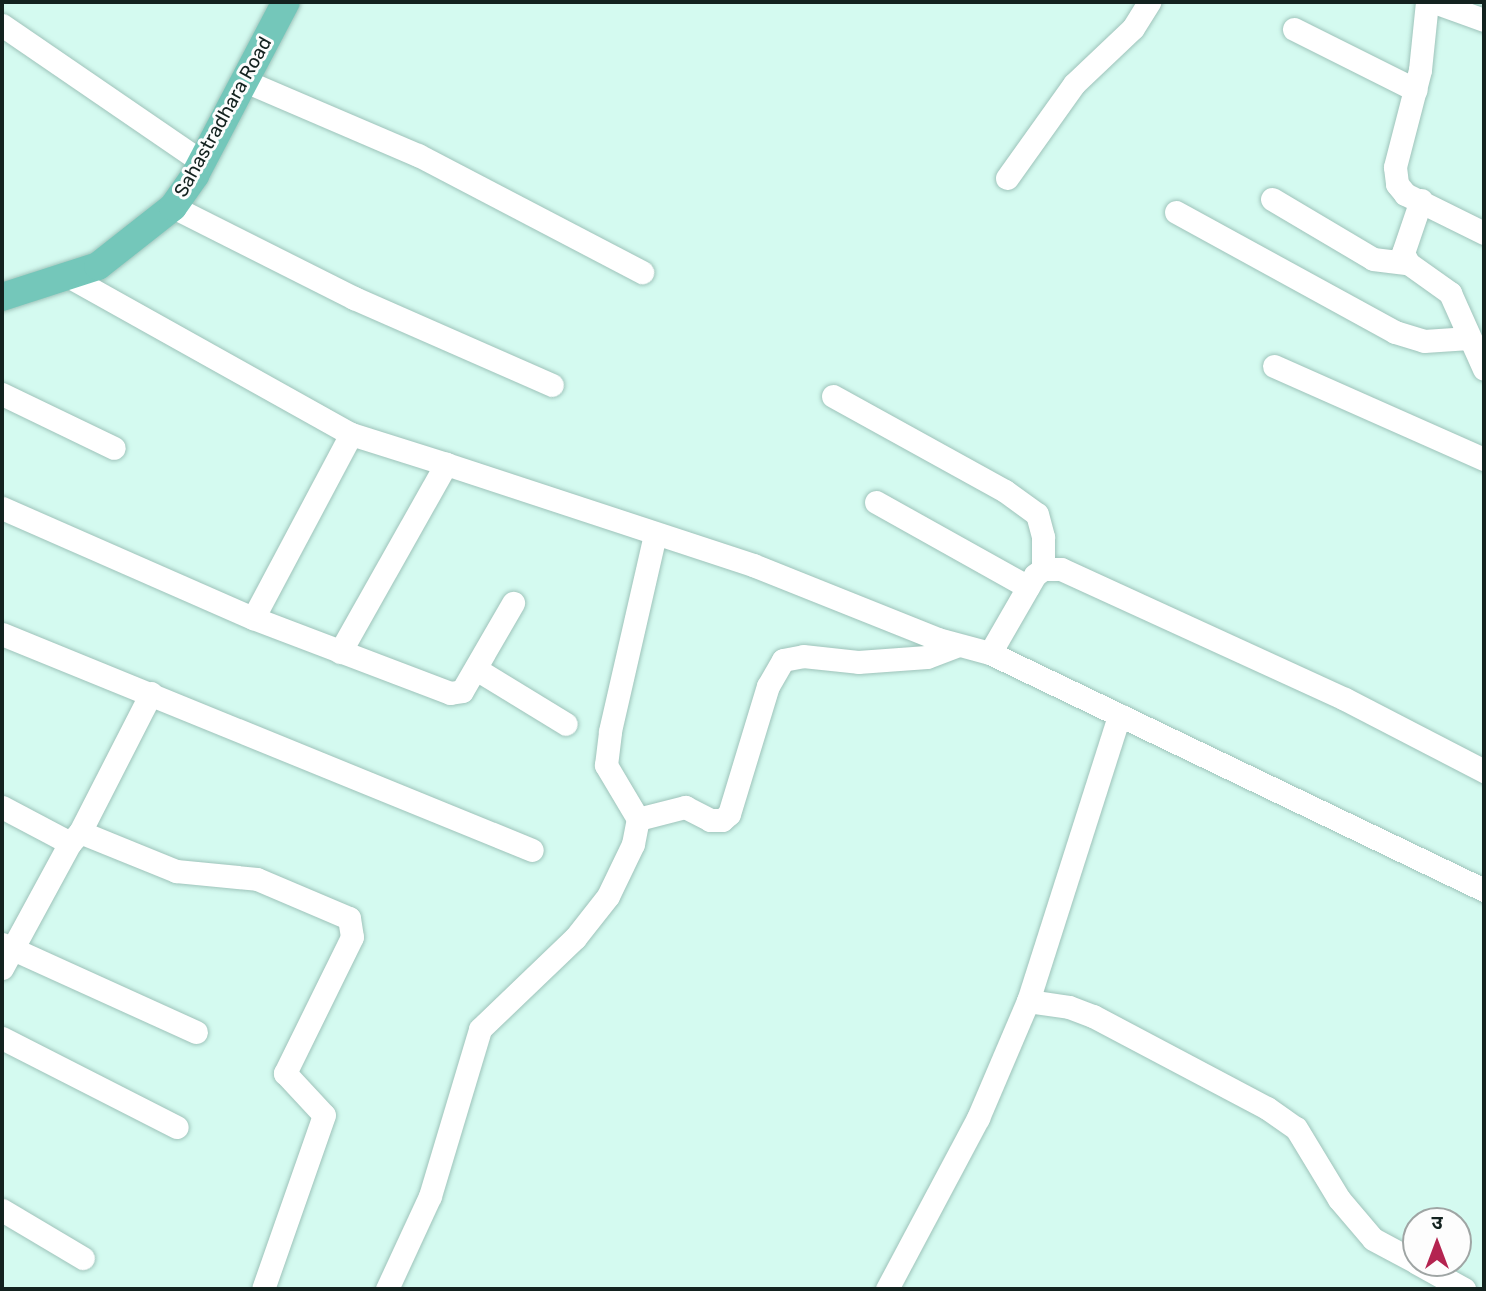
<!DOCTYPE html>
<meta charset="utf-8">
<style>
body{margin:0}
#map{position:relative;width:1486px;height:1291px;overflow:hidden;background:#d4faf0;font-family:Rubik,"Noto Sans Devanagari",sans-serif}
div>[style]{position:absolute}
.roads{filter:drop-shadow(0 0 2px #9ec3ba) drop-shadow(0 0 2px #9ec3ba)}
.minor>*{height:23px;margin:-11.5px;padding:0 11.5px;transform-origin:11.5px;border-radius:11.5px;background:#fff}
.major>*{height:28px;margin:-14px;padding:0 14px;transform-origin:14px;border-radius:14px;background:#74c7ba}
span{translate:-50% -50%;white-space:nowrap;text-align:center;line-height:1.15;-webkit-text-stroke:6px #fdfdfd;paint-order:stroke}
.street-label{font-size:19px;color:#13221f}
.frame{position:absolute;inset:0;border:4px solid #13221f;pointer-events:none}
.north{position:absolute;left:1402px;top:1207px;width:70px;height:70px;box-sizing:border-box;background:#fdfdfd;border:2px solid #9fa5a4;border-radius:50%;rotate:0deg;font-size:19px;font-weight:700;line-height:28px;text-align:center;color:#13221f}
.north::after{content:'';display:block;margin:auto;width:24px;height:32px;background:#b42450;clip-path:polygon(50% 0,100% 100%,50% 72%,0 100%)}
</style>
<div id="map">
<div class="roads">
<div class="minor">
<div style="left:1427px;top:2px;width:68px;rotate:95.9deg"></div>
<div style="left:1420px;top:70px;width:100px;rotate:104.5deg"></div>
<div style="left:1395px;top:167px;width:17px;rotate:83deg"></div>
<div style="left:1397px;top:184px;width:13px;rotate:51deg"></div>
<div style="left:1405px;top:194px;width:88px;rotate:26.3deg"></div>
<div style="left:1434px;top:2px;width:53px;rotate:19.8deg"></div>
<div style="left:2px;top:25px;width:242px;rotate:34.4deg"></div>
<div style="left:1294px;top:29px;width:136px;rotate:26.6deg"></div>
<div style="left:245px;top:81px;width:188px;rotate:23.2deg"></div>
<div style="left:418px;top:155px;width:253px;rotate:27.6deg"></div>
<div style="left:1007px;top:178px;width:115px;rotate:-54.5deg"></div>
<div style="left:1074px;top:84px;width:81px;rotate:-43.5deg"></div>
<div style="left:1133px;top:28px;width:31px;rotate:-58deg"></div>
<div style="left:1272px;top:199px;width:117px;rotate:30.7deg"></div>
<div style="left:1373px;top:259px;width:35px;rotate:7deg"></div>
<div style="left:1421px;top:200px;width:56px;rotate:108.8deg"></div>
<div style="left:1403px;top:253px;width:11px;rotate:63deg"></div>
<div style="left:1408px;top:263px;width:52px;rotate:35.5deg"></div>
<div style="left:1450px;top:293px;width:83px;rotate:65.9deg"></div>
<div style="left:173px;top:207px;width:203px;rotate:26.7deg"></div>
<div style="left:354px;top:298px;width:216px;rotate:23.7deg"></div>
<div style="left:1176px;top:212px;width:250px;rotate:28.7deg"></div>
<div style="left:1395px;top:332px;width:30px;rotate:17deg"></div>
<div style="left:1424px;top:341px;width:45px;rotate:-3.8deg"></div>
<div style="left:68px;top:276px;width:324px;rotate:29.2deg"></div>
<div style="left:351px;top:434px;width:208px;rotate:118deg"></div>
<div style="left:1274px;top:366px;width:230px;rotate:23.9deg"></div>
<div style="left:2px;top:394px;width:124px;rotate:25.7deg"></div>
<div style="left:833px;top:396px;width:196px;rotate:28.9deg"></div>
<div style="left:1005px;top:491px;width:39px;rotate:36deg"></div>
<div style="left:1037px;top:514px;width:24px;rotate:75deg"></div>
<div style="left:1043px;top:537px;width:32px;rotate:90deg"></div>
<div style="left:351px;top:434px;width:100px;rotate:17.5deg"></div>
<div style="left:876px;top:502px;width:174px;rotate:29.2deg"></div>
<div style="left:2px;top:508px;width:274px;rotate:23.7deg"></div>
<div style="left:253px;top:618px;width:211px;rotate:20.8deg"></div>
<div style="left:450px;top:693px;width:12px;rotate:-9deg"></div>
<div style="left:462px;top:691px;width:102px;rotate:-59.9deg"></div>
<div style="left:2px;top:634px;width:572px;rotate:22.17deg"></div>
<div style="left:340px;top:652px;width:216px;rotate:-60.6deg"></div>
<div style="left:446px;top:464px;width:323px;rotate:18.2deg"></div>
<div style="left:753px;top:565px;width:199px;rotate:21.8deg"></div>
<div style="left:938px;top:639px;width:54px;rotate:15.1deg"></div>
<div style="left:990px;top:653px;width:548px;rotate:25.63deg"></div>
<div style="left:990px;top:653px;width:90px;rotate:-60deg"></div>
<div style="left:1035px;top:575px;width:10px;rotate:-37deg"></div>
<div style="left:1043px;top:569px;width:18px"></div>
<div style="left:1061px;top:569px;width:312px;rotate:24.6deg"></div>
<div style="left:1345px;top:699px;width:157px;rotate:27.4deg"></div>
<div style="left:476px;top:669px;width:105px;rotate:31.4deg"></div>
<div style="left:2px;top:807px;width:77px;rotate:27.9deg"></div>
<div style="left:70px;top:843px;width:15px;rotate:-48deg"></div>
<div style="left:80px;top:832px;width:104px;rotate:22.1deg"></div>
<div style="left:176px;top:871px;width:81px;rotate:5.6deg"></div>
<div style="left:257px;top:879px;width:100px;rotate:23deg"></div>
<div style="left:349px;top:918px;width:19px;rotate:81deg"></div>
<div style="left:352px;top:937px;width:152px;rotate:116.2deg"></div>
<div style="left:285px;top:1073px;width:57px;rotate:47.1deg"></div>
<div style="left:324px;top:1115px;width:184px;rotate:109.3deg"></div>
<div style="left:638px;top:819px;width:49px;rotate:-14.3deg"></div>
<div style="left:685px;top:807px;width:28px;rotate:27deg"></div>
<div style="left:710px;top:820px;width:12px"></div>
<div style="left:722px;top:820px;width:9px;rotate:-41deg"></div>
<div style="left:729px;top:814px;width:134px;rotate:-73.1deg"></div>
<div style="left:768px;top:686px;width:30px;rotate:-60deg"></div>
<div style="left:783px;top:660px;width:20px;rotate:-11deg"></div>
<div style="left:803px;top:656px;width:55px;rotate:6.2deg"></div>
<div style="left:858px;top:662px;width:69px;rotate:-4.1deg"></div>
<div style="left:927px;top:657px;width:33px;rotate:-21deg"></div>
<div style="left:80px;top:832px;width:156px;rotate:-62.9deg"></div>
<div style="left:2px;top:944px;width:213px;rotate:24.4deg"></div>
<div style="left:2px;top:968px;width:142px;rotate:-61.5deg"></div>
<div style="left:1028px;top:1001px;width:41px;rotate:8.3deg"></div>
<div style="left:1069px;top:1007px;width:26px;rotate:21deg"></div>
<div style="left:1093px;top:1016px;width:197px;rotate:27.9deg"></div>
<div style="left:1267px;top:1108px;width:35px;rotate:35deg"></div>
<div style="left:1296px;top:1128px;width:83px;rotate:58.8deg"></div>
<div style="left:1339px;top:1199px;width:52px;rotate:49.6deg"></div>
<div style="left:1373px;top:1239px;width:49px;rotate:28.1deg"></div>
<div style="left:2px;top:1038px;width:196px;rotate:27deg"></div>
<div style="left:2px;top:1210px;width:94px;rotate:30.7deg"></div>
<div style="left:1417px;top:1263px;width:54px;rotate:29deg"></div>
<div style="left:387px;top:1289px;width:102px;rotate:-65.2deg"></div>
<div style="left:430px;top:1196px;width:174px;rotate:-73.3deg"></div>
<div style="left:480px;top:1029px;width:132px;rotate:-43.8deg"></div>
<div style="left:575px;top:938px;width:53px;rotate:-51.8deg"></div>
<div style="left:608px;top:896px;width:58px;rotate:-64.3deg"></div>
<div style="left:633px;top:844px;width:25px;rotate:-79deg"></div>
<div style="left:638px;top:819px;width:63px;rotate:-120.7deg"></div>
<div style="left:606px;top:765px;width:34px;rotate:-83deg"></div>
<div style="left:610px;top:731px;width:202px;rotate:-77.1deg"></div>
<div style="left:887px;top:1289px;width:194px;rotate:-62deg"></div>
<div style="left:978px;top:1118px;width:127px;rotate:-66.9deg"></div>
<div style="left:1028px;top:1001px;width:300px;rotate:-72.3deg"></div>
</div>
<div class="major">
<div style="left:2px;top:297px;width:101px;rotate:-17.9deg"></div>
<div style="left:98px;top:266px;width:95px;rotate:-38.2deg"></div>
<div style="left:173px;top:207px;width:39px;rotate:-55deg"></div>
<div style="left:195px;top:175px;width:195px;rotate:-62.3deg"></div>
</div>
</div>
<div class="street-label">
<span style="left:223px;top:117px;rotate:-61deg">Sahastradhara Road</span>
</div>
<div class="frame"></div>
<div class="north">उ</div>
</div>
